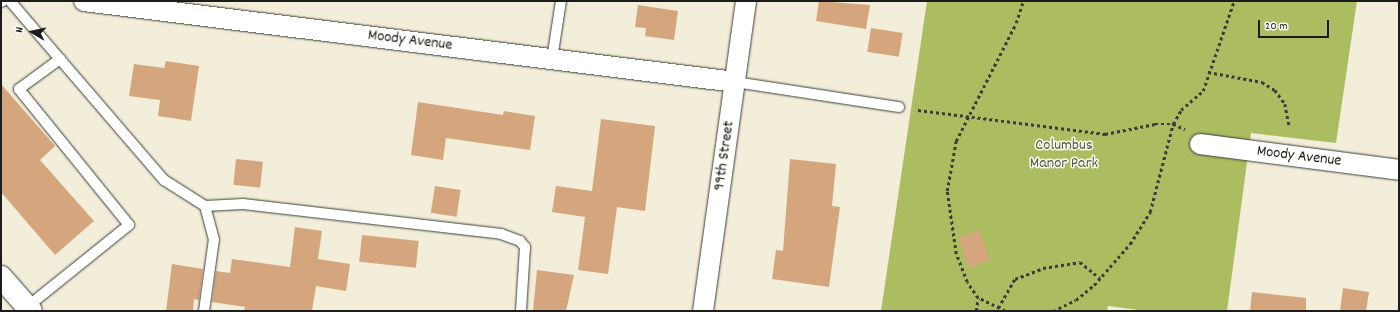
<!DOCTYPE html>
<style>
body{margin:0}
#map{position:relative;width:1400px;height:312px;overflow:hidden;background:#f2eed9;font-family:Dekko,sans-serif}
div>[style]{position:absolute}
.green>*{inset:0;background:#abbd60}
.building>*{inset:0;background:#d5a67e;transform-origin:0 0}
.path>*{height:2.5px;margin-top:-1.25px;transform-origin:0;background:repeating-linear-gradient(90deg,#3c3c38 0 3px,transparent 0 6px)}
.roads{filter:drop-shadow(0 0 1px #3c3c38) drop-shadow(0 0 1px #3c3c38)}
.service>*{height:10px;margin:-5px;padding:0 5px;transform-origin:5px;border-radius:5px;background:#fff}
.minor>*{height:20px;margin:-10px;padding:0 10px;transform-origin:10px;border-radius:10px;background:#fff}
.primary>*{height:22px;margin:-11px;padding:0 11px;transform-origin:11px;border-radius:11px;background:#fff}
span{translate:-50% -50%;white-space:nowrap;text-align:center;line-height:1.15;-webkit-text-stroke:3px #fdfcf7;paint-order:stroke}
.street-label{font-size:16px;color:#1c1c1c}
.park-label{font-size:16px;color:#555c37}
.frame{position:absolute;inset:0;border:2px solid #1c1c1c;pointer-events:none}
.north{position:absolute;left:12px;top:12px;width:40px;height:40px;-webkit-text-stroke:3px #fdfcf7;paint-order:stroke;rotate:279deg;font-size:11px;font-weight:700;line-height:16px;text-align:center;color:#1c1c1c}
.north::after{content:'';display:block;margin:auto;width:14px;height:18px;background:#1c1c1c;clip-path:polygon(50% 0,100% 100%,50% 72%,0 100%)}
.scale{position:absolute;left:1258px;top:20px;width:71px;height:18px;box-sizing:border-box;border:2px solid #1c1c1c;border-top:0;padding-left:5px;font-size:12px;line-height:14px;white-space:nowrap;color:#1c1c1c;-webkit-text-stroke:3px #fdfcf7;paint-order:stroke}
</style>
<div id="map">
<div class="green">
<div style="clip-path:polygon(927px 1px,1357px 1px,1336px 143px,1251px 133px,1227px 311px,1146px 311px,1108px 306px,1107px 311px,881px 311px)"></div>
</div>
<div class="building">
<div style="clip-path:polygon(819px 1px,870px 5px,866px 29px,816px 21px)"></div>
<div style="clip-path:polygon(638px 5px,678px 11px,674px 40px,645px 36px,646px 28px,635px 27px)"></div>
<div style="left:871px;top:28px;width:32px;height:24px;rotate:9deg"></div>
<div style="clip-path:polygon(166px 61px,199px 66px,191px 121px,158px 116px,160px 100px,129px 96px,134px 64px,164px 68px)"></div>
<div style="clip-path:polygon(1px 84px,55px 146px,40px 160px,94px 221px,55px 255px,1px 192px)"></div>
<div style="clip-path:polygon(418px 102px,503px 115px,504px 111px,535px 116px,530px 150px,446px 138px,443px 160px,411px 155px)"></div>
<div style="clip-path:polygon(601px 119px,655px 126px,645px 211px,617px 207px,608px 274px,578px 270px,585px 217px,552px 212px,556px 186px,592px 191px)"></div>
<div style="left:236px;top:159px;width:27px;height:26px;rotate:6deg"></div>
<div style="clip-path:polygon(790px 159px,836px 164px,832px 206px,840px 207px,829px 287px,772px 279px,776px 250px,783px 251px)"></div>
<div style="left:435px;top:186px;width:26px;height:27px;rotate:9deg"></div>
<div style="clip-path:polygon(295px 227px,322px 231px,318px 259px,350px 264px,346px 291px,316px 286px,312px 311px,244px 311px,245px 307px,212px 302px,216px 271px,230px 273px,232px 259px,290px 267px)"></div>
<div style="left:979px;top:230px;width:32px;height:22px;rotate:70deg"></div>
<div style="left:362px;top:235px;width:57px;height:27px;rotate:6deg"></div>
<div style="clip-path:polygon(172px 264px,203px 269px,199px 300px,194px 299px,193px 311px,166px 311px)"></div>
<div style="clip-path:polygon(537px 270px,574px 275px,566px 311px,533px 311px)"></div>
<div style="clip-path:polygon(1343px 288px,1369px 292px,1366px 311px,1340px 311px)"></div>
<div style="clip-path:polygon(1252px 292px,1306px 298px,1306px 311px,1250px 311px)"></div>
</div>
<div class="path">
<div style="left:1208px;top:72px;width:55px;rotate:10.5deg"></div>
<div style="left:1262px;top:82px;width:15px;rotate:32deg"></div>
<div style="left:1275px;top:90px;width:17px;rotate:54deg"></div>
<div style="left:1285px;top:104px;width:21px;rotate:79deg"></div>
<div style="left:918px;top:110px;width:189px;rotate:7.3deg"></div>
<div style="left:1105px;top:134px;width:51px;rotate:-11.3deg"></div>
<div style="left:1155px;top:124px;width:18px"></div>
<div style="left:1173px;top:124px;width:13px;rotate:23deg"></div>
<div style="left:998px;top:308px;width:34px;rotate:-60deg"></div>
<div style="left:1015px;top:279px;width:30px;rotate:-21deg"></div>
<div style="left:1043px;top:268px;width:37px;rotate:-9deg"></div>
<div style="left:1080px;top:262px;width:26px;rotate:39deg"></div>
<div style="left:976px;top:311px;width:13px;rotate:-81deg"></div>
<div style="left:1005px;top:311px;width:30px;rotate:-154deg"></div>
<div style="left:978px;top:298px;width:19px;rotate:-125deg"></div>
<div style="left:967px;top:282px;width:30px;rotate:-111deg"></div>
<div style="left:956px;top:254px;width:64px;rotate:-98.1deg"></div>
<div style="left:947px;top:191px;width:51px;rotate:-79.8deg"></div>
<div style="left:956px;top:141px;width:132px;rotate:-63deg"></div>
<div style="left:1016px;top:23px;width:23px;rotate:-72deg"></div>
<div style="left:1053px;top:311px;width:25px;rotate:-26deg"></div>
<div style="left:1076px;top:300px;width:23px;rotate:-40deg"></div>
<div style="left:1094px;top:285px;width:55px;rotate:-48.7deg"></div>
<div style="left:1130px;top:244px;width:38px;rotate:-58deg"></div>
<div style="left:1150px;top:212px;width:91px;rotate:-75.4deg"></div>
<div style="left:1173px;top:124px;width:16px;rotate:-60deg"></div>
<div style="left:1181px;top:110px;width:29px;rotate:-41deg"></div>
<div style="left:1203px;top:91px;width:95px;rotate:-71deg"></div>
</div>
<div class="roads">
<div class="service">
<div style="left:10px;top:1px;width:236px;rotate:49.3deg"></div>
<div style="left:164px;top:180px;width:49px;rotate:32.4deg"></div>
<div style="left:205px;top:206px;width:34px;rotate:75deg"></div>
<div style="left:214px;top:239px;width:73px;rotate:97.9deg"></div>
<div style="left:1px;top:2px;width:2px;rotate:-27deg"></div>
<div style="left:552px;top:59px;width:59px;rotate:-81.2deg"></div>
<div style="left:735px;top:82px;width:166px;rotate:8.7deg"></div>
<div style="left:205px;top:206px;width:38px;rotate:-3deg"></div>
<div style="left:243px;top:204px;width:260px;rotate:6.6deg"></div>
<div style="left:501px;top:234px;width:20px;rotate:20deg"></div>
<div style="left:520px;top:241px;width:8px;rotate:50deg"></div>
<div style="left:525px;top:247px;width:64px;rotate:93.6deg"></div>
<div style="left:27px;top:307px;width:131px;rotate:-38.8deg"></div>
<div style="left:129px;top:225px;width:175px;rotate:-129deg"></div>
<div style="left:19px;top:89px;width:51px;rotate:-36.2deg"></div>
</div>
<div class="minor">
<div style="left:84px;top:1px;width:656px;rotate:7.09deg"></div>
<div style="left:1200px;top:144px;width:201px;rotate:7.4deg"></div>
<div style="left:703px;top:311px;width:313px;rotate:-82.1deg"></div>
</div>
<div class="primary">
<div style="left:1px;top:277px;width:45px;rotate:48.6deg"></div>
</div>
</div>
<div class="street-label">
<span style="left:410px;top:41px;rotate:7deg">Moody Avenue</span>
<span style="left:725px;top:156px;rotate:-82deg">99th Street</span>
<span style="left:1299px;top:157px;rotate:7deg">Moody Avenue</span>
</div>
<div class="park-label">
<span style="left:1064px;top:155px">Columbus<br>Manor Park</span>
</div>
<div class="frame"></div>
<div class="north">N</div>
<div class="scale">20 m</div>
</div>
